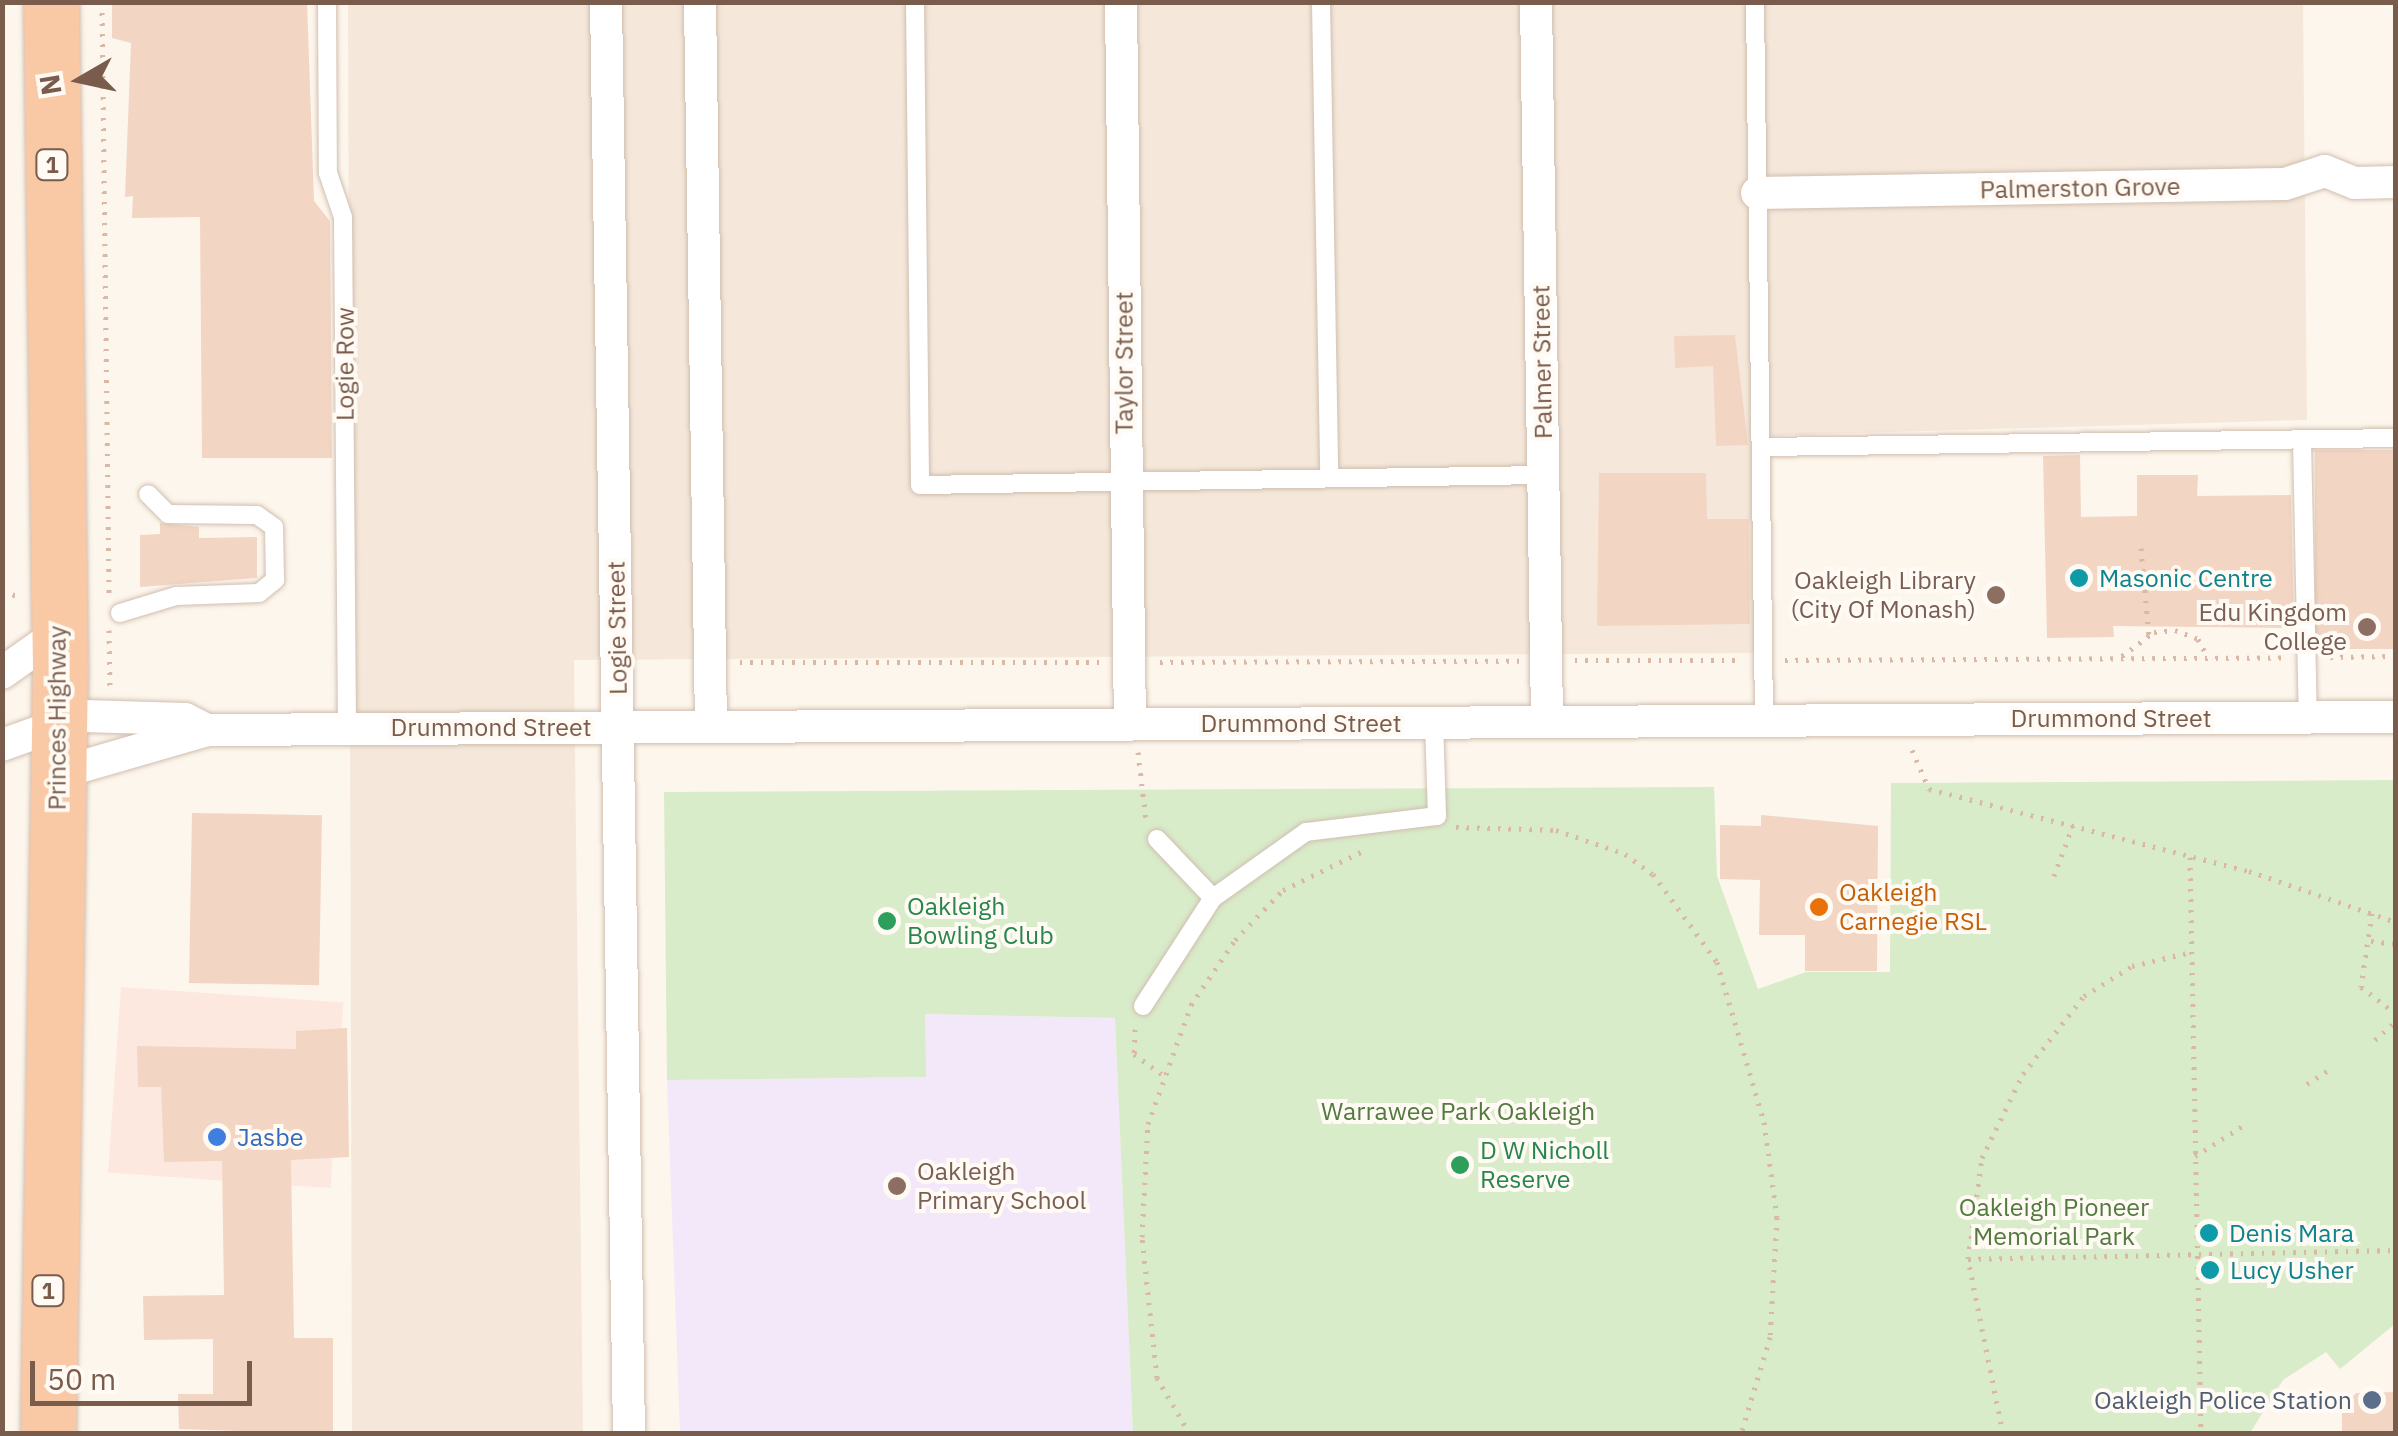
<!DOCTYPE html>
<style>
body{margin:0}
#map{position:relative;width:2398px;height:1436px;overflow:hidden;background:#fdf6ec;font-family:"IBM Plex Sans",sans-serif}
div>[style]{position:absolute}
.residential>*{inset:0;background:#f5e8da}
.commercial>*{inset:0;background:#fde8e0;transform-origin:0 0}
.education>*{inset:0;background:#f3e8fa}
.green>*{inset:0;background:#d8ecc9}
.building>*{inset:0;background:#f3d5c3;transform-origin:0 0}
.path>*{height:5px;margin-top:-2.5px;transform-origin:0;background:repeating-linear-gradient(90deg,#d9b8a5 0 2.5px,transparent 0 10.5px)}
.roads{filter:drop-shadow(0 0 2px #d1beb0) drop-shadow(0 0 2px #d1beb0)}
.service>*{height:18px;margin:-9px;padding:0 9px;transform-origin:9px;border-radius:9px;background:#fff}
.minor>*{height:32px;margin:-16px;padding:0 16px;transform-origin:16px;border-radius:16px;background:#fff}
.trunk>*{height:55px;margin:-27.5px;padding:0 27.5px;transform-origin:27.5px;border-radius:27.5px;background:#f9c8a4}
.dots>*{width:28px;height:28px;translate:-50% -50%;box-sizing:border-box;border:5px solid #fffaf3;border-radius:50%}
span{translate:-50% -50%;white-space:nowrap;text-align:center;line-height:1.15;-webkit-text-stroke:8px #fffaf3;paint-order:stroke}
.shield-label span{padding:2px 8px;background:#fffaf3;border:2px solid;border-radius:8px;-webkit-text-stroke-width:0}
.shield-label{font-size:22px;color:#7a5c4d;font-weight:700}
.street-label{font-size:25px;color:#7a5c4d}
.culture-label{font-size:25px;color:#0d838f}
.left{translate:0 -50%;text-align:left}
.education-label{font-size:25px;color:#785e54}
.right{translate:-100% -50%;text-align:right}
.food-label{font-size:25px;color:#c56008}
.leisure-label{font-size:25px;color:#27864d}
.park-label{font-size:25px;color:#537a41}
.shop-label{font-size:25px;color:#366cbe}
.service-label{font-size:25px;color:#4e5e75}
.frame{position:absolute;inset:0;border:5px solid #7a5c4d;pointer-events:none}
.north{position:absolute;left:30px;top:30px;width:100px;height:100px;-webkit-text-stroke:8px #fffaf3;paint-order:stroke;rotate:261deg;font-size:28px;font-weight:700;line-height:40px;text-align:center;color:#7a5c4d}
.north::after{content:'';display:block;margin:auto;width:35px;height:45px;background:#7a5c4d;clip-path:polygon(50% 0,100% 100%,50% 72%,0 100%)}
.scale{position:absolute;left:30px;top:1361px;width:222px;height:45px;box-sizing:border-box;border:5px solid #7a5c4d;border-top:0;padding-left:12px;font-size:30px;line-height:35px;white-space:nowrap;color:#7a5c4d;-webkit-text-stroke:8px #fffaf3;paint-order:stroke}
</style>
<div id="map">
<div class="residential">
<div style="clip-path:polygon(348px 3px,2303px 3px,2307px 420px,1752px 436px,1755px 653px,574px 660px,583px 1433px,352px 1432px)"></div>
</div>
<div class="commercial">
<div style="left:121px;top:987px;width:223px;height:186px;rotate:4deg"></div>
</div>
<div class="education">
<div style="clip-path:polygon(925px 1014px,1115px 1018px,1133px 1433px,680px 1433px,667px 1080px,925px 1077px)"></div>
</div>
<div class="green">
<div style="clip-path:polygon(2395px 780px,2395px 1324px,2340px 1369px,2326px 1352px,2283px 1380px,2250px 1433px,1133px 1433px,1115px 1018px,925px 1014px,926px 1077px,667px 1080px,664px 792px,1714px 787px,1717px 876px,1758px 989px,1806px 972px,1890px 972px,1891px 783px)"></div>
</div>
<div class="building">
<div style="clip-path:polygon(112px 2px,307px 2px,314px 201px,330px 221px,332px 458px,202px 458px,200px 217px,132px 218px,133px 196px,125px 197px,131px 43px,112px 38px)"></div>
<div style="clip-path:polygon(1735px 335px,1748px 445px,1716px 446px,1713px 366px,1675px 368px,1674px 336px)"></div>
<div style="left:2396px;top:450px;width:199px;height:81px;rotate:90deg"></div>
<div style="clip-path:polygon(2080px 455px,2081px 517px,2137px 516px,2137px 475px,2198px 475px,2197px 496px,2291px 495px,2294px 628px,2113px 626px,2114px 637px,2047px 638px,2043px 456px)"></div>
<div style="clip-path:polygon(1599px 473px,1706px 473px,1707px 519px,1749px 519px,1750px 624px,1597px 626px)"></div>
<div style="clip-path:polygon(160px 523px,199px 527px,199px 538px,257px 537px,257px 578px,140px 587px,140px 535px,160px 534px)"></div>
<div style="left:192px;top:813px;width:130px;height:170px;rotate:1deg"></div>
<div style="clip-path:polygon(1761px 815px,1878px 826px,1877px 971px,1805px 971px,1805px 935px,1759px 935px,1760px 880px,1720px 879px,1720px 825px,1761px 826px)"></div>
<div style="clip-path:polygon(347px 1028px,349px 1157px,291px 1160px,294px 1338px,333px 1338px,333px 1434px,179px 1429px,178px 1394px,213px 1394px,213px 1339px,144px 1340px,143px 1296px,224px 1295px,222px 1161px,164px 1162px,161px 1087px,138px 1087px,137px 1046px,296px 1049px,296px 1031px)"></div>
<div style="clip-path:polygon(2396px 1392px,2396px 1434px,2342px 1434px,2342px 1407px,2356px 1393px)"></div>
</div>
<div class="path">
<div style="left:102px;top:2px;width:592px;rotate:89.32deg"></div>
<div style="left:2141px;top:548px;width:88px;rotate:84.8deg"></div>
<div style="left:2px;top:594px;width:15px;rotate:4deg"></div>
<div style="left:109px;top:630px;width:59px;rotate:89deg"></div>
<div style="left:2122px;top:656px;width:40px;rotate:-37deg"></div>
<div style="left:2154px;top:632px;width:21px;rotate:-5deg"></div>
<div style="left:2175px;top:630px;width:25px;rotate:21deg"></div>
<div style="left:2198px;top:639px;width:21px;rotate:62deg"></div>
<div style="left:2330px;top:657px;width:66px;rotate:-0.9deg"></div>
<div style="left:1575px;top:660px;width:164px"></div>
<div style="left:1785px;top:660px;width:499px;rotate:-0.3deg"></div>
<div style="left:740px;top:662px;width:359px"></div>
<div style="left:1160px;top:662px;width:359px;rotate:-0.2deg"></div>
<div style="left:1912px;top:750px;width:43px;rotate:66.4deg"></div>
<div style="left:1929px;top:789px;width:330px;rotate:14.4deg"></div>
<div style="left:2249px;top:871px;width:156px;rotate:19.1deg"></div>
<div style="left:1138px;top:752px;width:68px;rotate:83.3deg"></div>
<div style="left:1456px;top:827px;width:100px;rotate:1.7deg"></div>
<div style="left:1556px;top:830px;width:73px;rotate:19.2deg"></div>
<div style="left:1625px;top:854px;width:34px;rotate:36deg"></div>
<div style="left:1653px;top:874px;width:109px;rotate:54deg"></div>
<div style="left:1717px;top:962px;width:167px;rotate:73.6deg"></div>
<div style="left:1764px;top:1122px;width:96px;rotate:82.2deg"></div>
<div style="left:1777px;top:1217px;width:120px;rotate:93.3deg"></div>
<div style="left:1770px;top:1337px;width:101px;rotate:106.6deg"></div>
<div style="left:2190px;top:857px;width:577px;rotate:88.91deg"></div>
<div style="left:2054px;top:876px;width:54px;rotate:-69.6deg"></div>
<div style="left:2372px;top:913px;width:75px;rotate:98.5deg"></div>
<div style="left:2361px;top:987px;width:44px;rotate:37.6deg"></div>
<div style="left:2371px;top:941px;width:25px;rotate:7deg"></div>
<div style="left:1135px;top:1029px;width:25px;rotate:92deg"></div>
<div style="left:1134px;top:1054px;width:36px;rotate:36deg"></div>
<div style="left:2375px;top:1040px;width:28px;rotate:-42deg"></div>
<div style="left:2307px;top:1084px;width:30px;rotate:-33deg"></div>
<div style="left:2195px;top:1156px;width:60px;rotate:-32.1deg"></div>
<div style="left:1968px;top:1259px;width:428px;rotate:-1.2deg"></div>
<div style="left:1190px;top:1434px;width:65px;rotate:-120.5deg"></div>
<div style="left:1157px;top:1378px;width:142px;rotate:-96.1deg"></div>
<div style="left:1142px;top:1237px;width:113px;rotate:-87deg"></div>
<div style="left:1148px;top:1124px;width:127px;rotate:-70.1deg"></div>
<div style="left:1191px;top:1005px;width:78px;rotate:-55.9deg"></div>
<div style="left:1235px;top:940px;width:69px;rotate:-46.2deg"></div>
<div style="left:1283px;top:890px;width:89px;rotate:-26deg"></div>
<div style="left:2003px;top:1434px;width:178px;rotate:-101.3deg"></div>
<div style="left:1968px;top:1259px;width:102px;rotate:-82.1deg"></div>
<div style="left:1982px;top:1158px;width:93px;rotate:-64deg"></div>
<div style="left:2023px;top:1074px;width:99px;rotate:-52deg"></div>
<div style="left:2084px;top:996px;width:57px;rotate:-32deg"></div>
<div style="left:2132px;top:966px;width:61px;rotate:-13.3deg"></div>
</div>
<div class="roads">
<div class="service">
<div style="left:327px;top:2px;width:171px;rotate:89.7deg"></div>
<div style="left:328px;top:173px;width:46px;rotate:71.2deg"></div>
<div style="left:343px;top:217px;width:511px;rotate:89.55deg"></div>
<div style="left:915px;top:2px;width:483px;rotate:89.4deg"></div>
<div style="left:920px;top:485px;width:623px;rotate:-0.92deg"></div>
<div style="left:1321px;top:2px;width:475px;rotate:89deg"></div>
<div style="left:1755px;top:2px;width:718px;rotate:89.28deg"></div>
<div style="left:2302px;top:440px;width:276px;rotate:88.8deg"></div>
<div style="left:1762px;top:447px;width:634px;rotate:-0.81deg"></div>
<div style="left:120px;top:613px;width:59px;rotate:-16.9deg"></div>
<div style="left:176px;top:596px;width:83px;rotate:-2.1deg"></div>
<div style="left:259px;top:593px;width:21px;rotate:-39deg"></div>
<div style="left:275px;top:580px;width:53px;rotate:-91.1deg"></div>
<div style="left:274px;top:527px;width:21px;rotate:-145deg"></div>
<div style="left:257px;top:515px;width:89px;rotate:-179.4deg"></div>
<div style="left:168px;top:514px;width:28px;rotate:-135deg"></div>
<div style="left:1157px;top:839px;width:81px;rotate:46.5deg"></div>
<div style="left:1143px;top:1006px;width:129px;rotate:-57.1deg"></div>
<div style="left:1213px;top:898px;width:114px;rotate:-35.4deg"></div>
<div style="left:1306px;top:832px;width:132px;rotate:-7deg"></div>
<div style="left:1437px;top:816px;width:93px;rotate:-91.8deg"></div>
</div>
<div class="minor">
<div style="left:606px;top:2px;width:1432px;rotate:89.08deg"></div>
<div style="left:700px;top:2px;width:723px;rotate:89.13deg"></div>
<div style="left:1121px;top:2px;width:722px;rotate:89.29deg"></div>
<div style="left:1536px;top:2px;width:719px;rotate:89.12deg"></div>
<div style="left:1757px;top:193px;width:528px;rotate:-0.98deg"></div>
<div style="left:2285px;top:184px;width:42px;rotate:-18deg"></div>
<div style="left:2325px;top:171px;width:32px;rotate:22deg"></div>
<div style="left:2355px;top:183px;width:41px;rotate:-1.4deg"></div>
<div style="left:2px;top:673px;width:67px;rotate:-35.3deg"></div>
<div style="left:2px;top:745px;width:86px;rotate:-19.7deg"></div>
<div style="left:83px;top:716px;width:102px;rotate:1.7deg"></div>
<div style="left:185px;top:719px;width:25px;rotate:27deg"></div>
<div style="left:59px;top:773px;width:154px;rotate:-16.2deg"></div>
<div style="left:207px;top:730px;width:2189px;rotate:-0.34deg"></div>
</div>
<div class="trunk">
<div style="left:48px;top:1434px;width:765px;rotate:-89.1deg"></div>
<div style="left:60px;top:669px;width:667px;rotate:-90.77deg"></div>
</div>
</div>
<div class="dots">
<div style="left:2079px;top:578px;background:#0f9aa8"></div>
<div style="left:1996px;top:595px;background:#8d6e63"></div>
<div style="left:2367px;top:627px;background:#8d6e63"></div>
<div style="left:1819px;top:907px;background:#e8710a"></div>
<div style="left:887px;top:921px;background:#2e9e5b"></div>
<div style="left:217px;top:1137px;background:#3f7fe0"></div>
<div style="left:1460px;top:1165px;background:#2e9e5b"></div>
<div style="left:897px;top:1186px;background:#8d6e63"></div>
<div style="left:2209px;top:1233px;background:#0f9aa8"></div>
<div style="left:2210px;top:1270px;background:#0f9aa8"></div>
<div style="left:2372px;top:1400px;background:#5c6f8a"></div>
</div>
<div class="shield-label">
<span style="left:52px;top:165px">1</span>
<span style="left:48px;top:1291px">1</span>
</div>
<div class="street-label">
<span style="left:2080px;top:188px;rotate:-1deg">Palmerston Grove</span>
<span style="left:1542px;top:362px;rotate:-91deg">Palmer Street</span>
<span style="left:1124px;top:363px;rotate:-90deg">Taylor Street</span>
<span style="left:345px;top:364px;rotate:-90deg">Logie Row</span>
<span style="left:617px;top:628px;rotate:-91deg">Logie Street</span>
<span style="left:57px;top:718px;rotate:-90deg">Princes Highway</span>
<span style="left:2111px;top:718px">Drummond Street</span>
<span style="left:1301px;top:723px">Drummond Street</span>
<span style="left:491px;top:727px">Drummond Street</span>
</div>
<div class="culture-label">
<span class="left" style="left:2099px;top:578px">Masonic Centre</span>
<span class="left" style="left:2229px;top:1233px">Denis Mara</span>
<span class="left" style="left:2230px;top:1270px">Lucy Usher</span>
</div>
<div class="education-label">
<span class="right" style="left:1976px;top:595px">Oakleigh Library<br>(City Of Monash)</span>
<span class="right" style="left:2347px;top:627px">Edu Kingdom<br>College</span>
<span class="left" style="left:917px;top:1186px">Oakleigh<br>Primary School</span>
</div>
<div class="food-label">
<span class="left" style="left:1839px;top:907px">Oakleigh<br>Carnegie RSL</span>
</div>
<div class="leisure-label">
<span class="left" style="left:907px;top:921px">Oakleigh<br>Bowling Club</span>
<span class="left" style="left:1480px;top:1165px">D W Nicholl<br>Reserve</span>
</div>
<div class="park-label">
<span style="left:1458px;top:1111px">Warrawee Park Oakleigh</span>
<span style="left:2054px;top:1222px">Oakleigh Pioneer<br>Memorial Park</span>
</div>
<div class="shop-label">
<span class="left" style="left:237px;top:1137px">Jasbe</span>
</div>
<div class="service-label">
<span class="right" style="left:2352px;top:1400px">Oakleigh Police Station</span>
</div>
<div class="frame"></div>
<div class="north">N</div>
<div class="scale">50 m</div>
</div>
